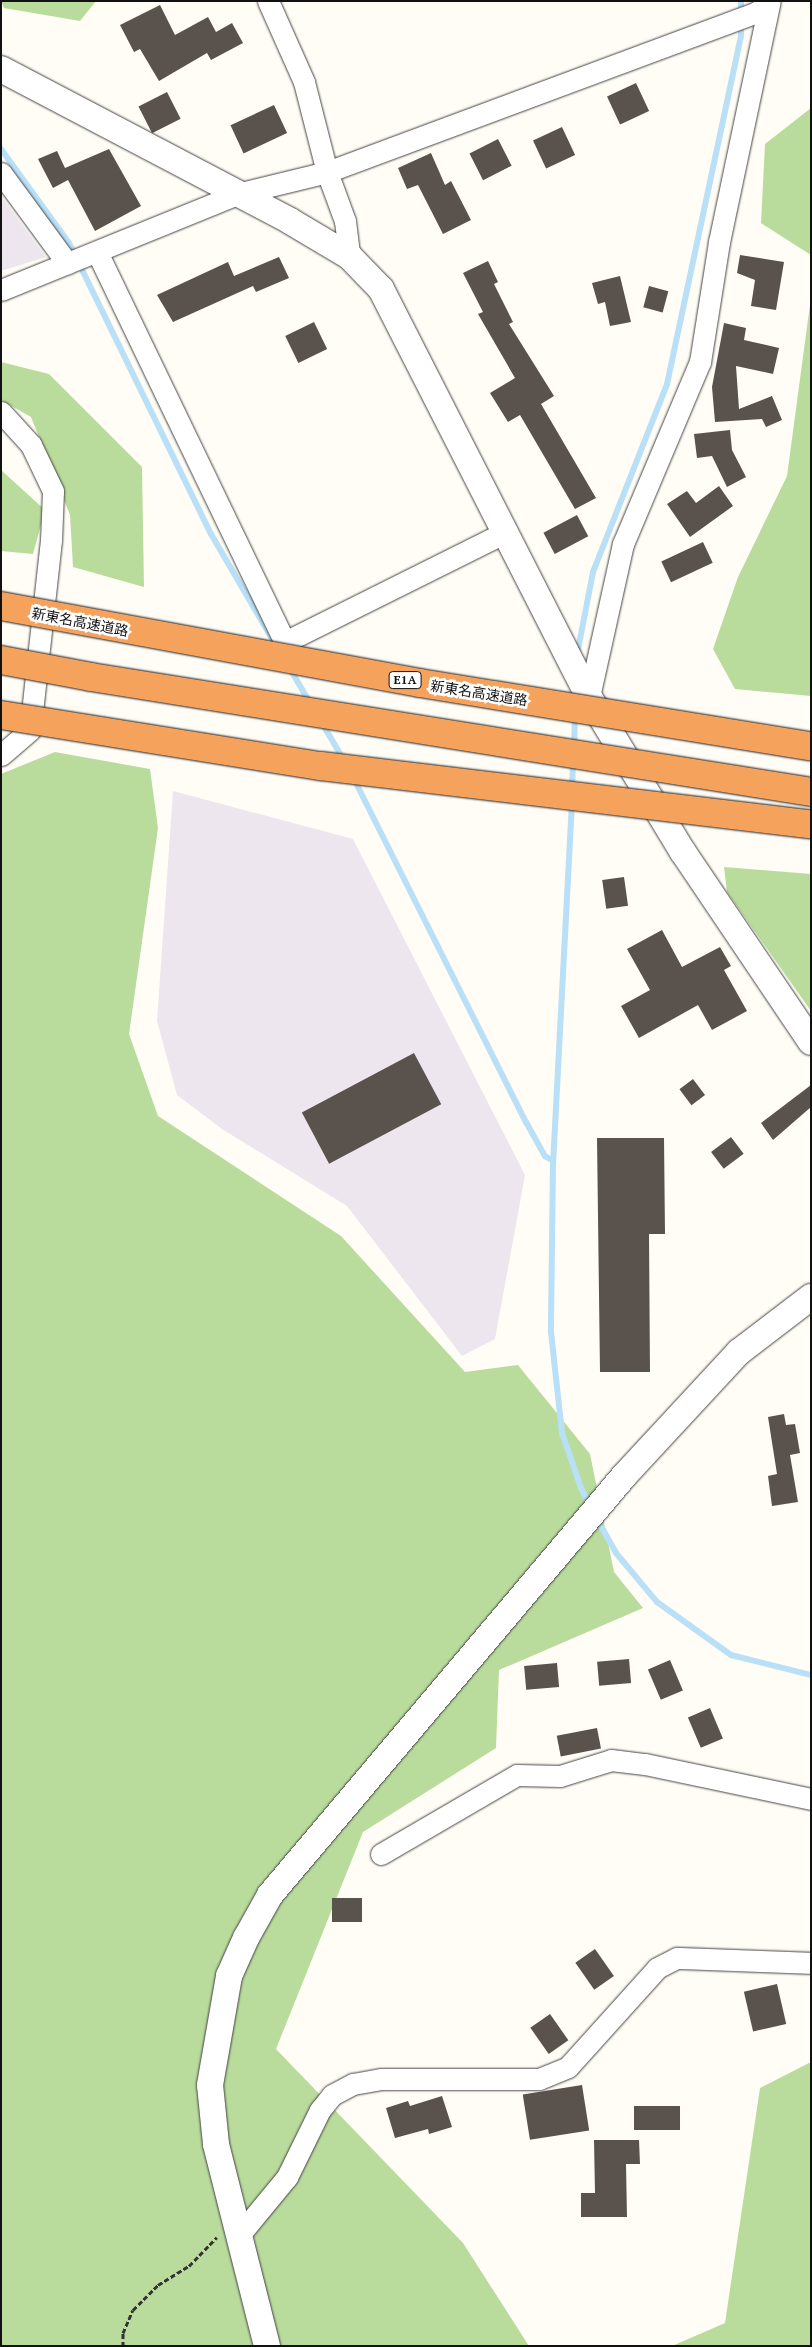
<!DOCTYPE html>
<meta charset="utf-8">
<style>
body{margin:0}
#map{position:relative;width:812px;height:2347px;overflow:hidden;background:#fffdf5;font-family:"PT Serif","Noto Sans JP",serif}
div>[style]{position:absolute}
.industrial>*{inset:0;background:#eee6ef}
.forest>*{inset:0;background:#b9dc9c}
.stream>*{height:6px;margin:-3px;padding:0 3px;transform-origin:3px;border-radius:3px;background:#b9e0f7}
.building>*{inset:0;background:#5a524d;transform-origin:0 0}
.path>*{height:3px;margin-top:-1.5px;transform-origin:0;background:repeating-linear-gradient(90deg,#333 0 5px,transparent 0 7.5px)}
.roads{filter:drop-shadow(0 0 1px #444) drop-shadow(0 0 1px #444)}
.minor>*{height:21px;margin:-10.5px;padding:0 10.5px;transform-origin:10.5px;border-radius:10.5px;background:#fff}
.tertiary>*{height:26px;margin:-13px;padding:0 13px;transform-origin:13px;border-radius:13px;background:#fff}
.bridges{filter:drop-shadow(0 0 1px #222) drop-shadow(0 0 1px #222)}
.motorway-bridge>*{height:28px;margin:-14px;padding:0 14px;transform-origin:14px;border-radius:14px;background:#f5a25d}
span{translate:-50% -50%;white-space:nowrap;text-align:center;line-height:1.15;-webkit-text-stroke:5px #fff;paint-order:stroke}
.shield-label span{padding:1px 4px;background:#fff;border:1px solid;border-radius:4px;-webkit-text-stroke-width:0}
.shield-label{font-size:12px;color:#111;font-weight:700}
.street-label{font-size:14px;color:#111}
.frame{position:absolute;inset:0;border:2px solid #111;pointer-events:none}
</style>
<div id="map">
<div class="industrial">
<div style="clip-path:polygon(1px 196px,46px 257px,1px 271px)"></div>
<div style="clip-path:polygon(173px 791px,353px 839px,525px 1175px,495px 1339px,462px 1356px,347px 1206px,222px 1129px,177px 1095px,157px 1021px)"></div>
</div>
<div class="forest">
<div style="clip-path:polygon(1px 1px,96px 1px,80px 21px,4px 8px)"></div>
<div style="clip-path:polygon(811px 108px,811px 255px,761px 223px,765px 144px)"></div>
<div style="clip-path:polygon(811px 297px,811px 696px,735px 689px,713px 649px,738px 577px,787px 476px)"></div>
<div style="clip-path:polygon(1px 362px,49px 374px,142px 467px,144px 587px,73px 567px,70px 515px,31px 417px,1px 400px)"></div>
<div style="clip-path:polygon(1px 470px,45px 510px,33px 554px,1px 551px)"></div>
<div style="clip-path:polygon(55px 752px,150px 769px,158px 828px,129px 1034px,158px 1116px,341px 1236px,465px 1372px,518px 1365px,590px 1454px,614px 1572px,643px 1608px,499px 1670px,496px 1748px,363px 1832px,276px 2049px,463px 2243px,529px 2346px,1px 2346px,1px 774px)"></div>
<div style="clip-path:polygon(724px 867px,811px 874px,811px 1011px,727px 892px)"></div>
<div style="clip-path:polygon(811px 2062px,811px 2346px,672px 2346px,725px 2323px,760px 2088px)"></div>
</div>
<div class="stream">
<div style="left:1px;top:149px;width:116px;rotate:54.1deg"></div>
<div style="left:69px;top:243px;width:324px;rotate:64deg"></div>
<div style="left:211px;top:534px;width:121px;rotate:59.8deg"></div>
<div style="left:577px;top:655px;width:85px;rotate:-79.1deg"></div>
<div style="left:593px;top:572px;width:202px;rotate:-68.5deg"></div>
<div style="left:667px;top:384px;width:357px;rotate:-78deg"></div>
<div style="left:741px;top:35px;width:34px;rotate:-90deg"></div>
<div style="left:289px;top:667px;width:42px;rotate:59.7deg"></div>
<div style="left:322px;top:723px;width:45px;rotate:59.5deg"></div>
<div style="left:574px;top:747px;width:32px;rotate:-88deg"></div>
<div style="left:353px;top:777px;width:386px;rotate:63.4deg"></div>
<div style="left:526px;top:1122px;width:39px;rotate:61deg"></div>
<div style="left:545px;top:1156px;width:9px;rotate:32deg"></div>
<div style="left:572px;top:790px;width:30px;rotate:-88deg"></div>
<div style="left:572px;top:802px;width:360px;rotate:93deg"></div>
<div style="left:553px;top:1161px;width:171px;rotate:90.7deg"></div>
<div style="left:551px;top:1332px;width:102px;rotate:83.8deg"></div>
<div style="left:562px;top:1433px;width:58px;rotate:70.9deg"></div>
<div style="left:581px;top:1488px;width:20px;rotate:63deg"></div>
<div style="left:596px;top:1517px;width:41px;rotate:60.9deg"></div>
<div style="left:616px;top:1553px;width:64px;rotate:50.1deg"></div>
<div style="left:657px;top:1602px;width:91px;rotate:35.6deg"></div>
<div style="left:731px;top:1655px;width:82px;rotate:14deg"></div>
</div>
<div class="building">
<div style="clip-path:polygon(160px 5px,175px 35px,208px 17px,216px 32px,232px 23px,243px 43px,211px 60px,207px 53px,159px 81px,140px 49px,134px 52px,120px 25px)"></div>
<div style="left:636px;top:83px;width:31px;height:32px;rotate:65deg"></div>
<div style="left:167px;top:92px;width:30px;height:32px;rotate:63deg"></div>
<div style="left:274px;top:105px;width:31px;height:48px;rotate:65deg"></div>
<div style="left:562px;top:127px;width:31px;height:32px;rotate:65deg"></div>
<div style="left:498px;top:139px;width:30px;height:32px;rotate:63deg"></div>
<div style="clip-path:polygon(109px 149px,141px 206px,95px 231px,68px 180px,53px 188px,38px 159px,57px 151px,65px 168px)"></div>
<div style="clip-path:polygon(431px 153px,445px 185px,451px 181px,471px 220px,443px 234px,418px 185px,407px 189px,398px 168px)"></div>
<div style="clip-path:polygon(740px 255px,784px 262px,776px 310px,751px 306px,755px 280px,737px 273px)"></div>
<div style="clip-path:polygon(279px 257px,289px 278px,256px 292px,253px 286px,173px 322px,157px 295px,228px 262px,234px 276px)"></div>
<div style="clip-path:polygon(488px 261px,498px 282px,494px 284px,513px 322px,509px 324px,554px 396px,541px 404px,596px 498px,575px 509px,520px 415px,508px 422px,490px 393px,515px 378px,478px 314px,483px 312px,463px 273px)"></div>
<div style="clip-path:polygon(620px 276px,631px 322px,610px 326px,605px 302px,598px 304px,592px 283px)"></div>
<div style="left:649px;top:286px;width:20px;height:22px;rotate:15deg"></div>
<div style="left:314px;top:322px;width:30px;height:32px;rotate:64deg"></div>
<div style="clip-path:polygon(724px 323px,746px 328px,744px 340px,779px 348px,773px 374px,736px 366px,739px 409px,772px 396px,782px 420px,766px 427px,762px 419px,715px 422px,712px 387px)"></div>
<div style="clip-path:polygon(730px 430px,732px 450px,746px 477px,727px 487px,712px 456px,697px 458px,694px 434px)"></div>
<div style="clip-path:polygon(719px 486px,733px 506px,690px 537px,667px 504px,687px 491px,696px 503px)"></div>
<div style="left:577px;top:515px;width:24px;height:38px;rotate:62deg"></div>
<div style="left:703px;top:542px;width:23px;height:46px;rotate:65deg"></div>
<div style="left:624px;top:877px;width:29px;height:22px;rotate:82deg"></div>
<div style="clip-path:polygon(662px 930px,682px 967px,720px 947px,731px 966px,724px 970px,747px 1011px,712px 1030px,698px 1005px,639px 1038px,621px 1006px,650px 990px,627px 949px)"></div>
<div style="left:414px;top:1053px;width:58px;height:127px;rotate:62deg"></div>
<div style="left:693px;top:1079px;width:20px;height:17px;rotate:53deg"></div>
<div style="clip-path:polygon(811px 1085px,811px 1107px,773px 1140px,761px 1123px)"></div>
<div style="left:731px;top:1137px;width:21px;height:25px;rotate:53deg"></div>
<div style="clip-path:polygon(597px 1138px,664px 1138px,665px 1234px,649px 1234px,650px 1372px,600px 1372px)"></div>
<div style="clip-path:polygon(784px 1414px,786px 1425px,795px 1424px,800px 1453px,790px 1455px,798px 1502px,772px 1506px,768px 1476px,777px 1474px,768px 1417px)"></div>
<div style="left:629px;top:1659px;width:24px;height:32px;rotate:85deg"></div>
<div style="left:670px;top:1660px;width:33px;height:24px;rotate:67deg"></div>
<div style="left:557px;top:1663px;width:24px;height:33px;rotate:85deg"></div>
<div style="left:710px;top:1708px;width:33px;height:24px;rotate:67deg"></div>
<div style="left:597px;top:1728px;width:21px;height:41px;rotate:79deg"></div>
<div style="left:332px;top:1898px;width:30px;height:24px"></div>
<div style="left:595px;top:1949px;width:33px;height:24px;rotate:55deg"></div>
<div style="left:777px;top:1984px;width:41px;height:34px;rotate:77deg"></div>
<div style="left:550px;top:2014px;width:32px;height:24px;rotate:55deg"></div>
<div style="left:582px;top:2085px;width:46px;height:60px;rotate:81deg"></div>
<div style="clip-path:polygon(442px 2096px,452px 2127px,429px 2134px,428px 2129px,395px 2138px,386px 2108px,408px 2101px,410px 2106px)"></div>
<div style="left:634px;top:2106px;width:46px;height:24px"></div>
<div style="clip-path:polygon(594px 2140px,639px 2140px,640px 2164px,626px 2164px,627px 2217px,581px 2217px,581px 2193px,595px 2193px)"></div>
</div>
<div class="path">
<div style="left:123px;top:2346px;width:13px;rotate:-90deg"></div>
<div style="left:123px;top:2333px;width:25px;rotate:-67deg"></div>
<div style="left:133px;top:2310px;width:35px;rotate:-45deg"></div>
<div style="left:158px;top:2285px;width:36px;rotate:-32deg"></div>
<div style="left:189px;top:2266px;width:40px;rotate:-46deg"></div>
</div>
<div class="roads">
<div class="minor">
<div style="left:268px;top:1px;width:89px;rotate:66deg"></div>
<div style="left:304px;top:82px;width:93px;rotate:75.7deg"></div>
<div style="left:327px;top:172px;width:52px;rotate:69.8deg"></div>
<div style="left:345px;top:221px;width:35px;rotate:83deg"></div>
<div style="left:1px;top:173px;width:112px;rotate:53.7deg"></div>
<div style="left:97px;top:252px;width:433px;rotate:64.3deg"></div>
<div style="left:285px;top:642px;width:245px;rotate:-26.5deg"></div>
<div style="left:1px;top:290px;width:255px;rotate:-22.1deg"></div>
<div style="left:237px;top:194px;width:93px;rotate:-13.7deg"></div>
<div style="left:327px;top:172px;width:459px;rotate:-20.4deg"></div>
<div style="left:757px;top:12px;width:14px;rotate:-36deg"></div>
<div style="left:1px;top:412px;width:45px;rotate:47.7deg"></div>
<div style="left:31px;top:445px;width:51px;rotate:64.4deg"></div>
<div style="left:53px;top:491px;width:49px;rotate:92.3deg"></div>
<div style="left:51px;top:540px;width:191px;rotate:96.3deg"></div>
<div style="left:30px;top:730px;width:38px;rotate:139deg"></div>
<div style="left:589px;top:697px;width:157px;rotate:-77.5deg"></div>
<div style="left:623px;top:544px;width:198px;rotate:-67.1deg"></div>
<div style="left:700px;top:362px;width:121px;rotate:-81deg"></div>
<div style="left:719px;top:242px;width:246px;rotate:-78.1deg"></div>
<div style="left:381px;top:1854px;width:157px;rotate:-30.2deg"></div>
<div style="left:517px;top:1775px;width:43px;rotate:1.3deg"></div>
<div style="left:560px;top:1776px;width:53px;rotate:-17.4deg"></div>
<div style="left:611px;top:1760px;width:34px;rotate:7deg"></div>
<div style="left:645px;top:1764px;width:170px;rotate:11.9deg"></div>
<div style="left:240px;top:2234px;width:74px;rotate:-50.5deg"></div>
<div style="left:287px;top:2177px;width:75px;rotate:-63.8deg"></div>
<div style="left:320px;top:2110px;width:19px;rotate:-51deg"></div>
<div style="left:332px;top:2095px;width:24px;rotate:-28deg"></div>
<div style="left:353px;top:2084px;width:29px;rotate:-10deg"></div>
<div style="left:382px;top:2079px;width:157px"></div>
<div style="left:539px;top:2079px;width:31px;rotate:-22deg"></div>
<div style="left:568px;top:2067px;width:133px;rotate:-48deg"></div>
<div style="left:657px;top:1968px;width:22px;rotate:-27deg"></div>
<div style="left:677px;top:1958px;width:134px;rotate:2.1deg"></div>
</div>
<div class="tertiary">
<div style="left:1px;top:69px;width:327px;rotate:27.7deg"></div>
<div style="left:290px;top:221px;width:69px;rotate:30.7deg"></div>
<div style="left:349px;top:256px;width:46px;rotate:45.9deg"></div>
<div style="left:381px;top:289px;width:458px;rotate:63deg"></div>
<div style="left:589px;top:697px;width:181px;rotate:58.8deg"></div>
<div style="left:683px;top:852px;width:229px;rotate:56deg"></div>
<div style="left:267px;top:2346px;width:208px;rotate:-104.2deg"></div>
<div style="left:216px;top:2144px;width:59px;rotate:-95.8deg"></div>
<div style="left:210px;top:2085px;width:111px;rotate:-80.1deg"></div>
<div style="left:229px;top:1976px;width:42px;rotate:-65.9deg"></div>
<div style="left:246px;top:1938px;width:49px;rotate:-60.8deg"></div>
<div style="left:270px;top:1895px;width:549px;rotate:-49.81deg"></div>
<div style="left:624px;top:1476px;width:169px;rotate:-47.2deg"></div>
<div style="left:739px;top:1352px;width:91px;rotate:-37.4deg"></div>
</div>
</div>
<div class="bridges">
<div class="motorway-bridge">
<div style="left:1px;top:606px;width:426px;rotate:10.4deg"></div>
<div style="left:420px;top:683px;width:396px;rotate:9.2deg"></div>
<div style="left:1px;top:660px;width:92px;rotate:10.7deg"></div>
<div style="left:91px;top:677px;width:729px;rotate:9.07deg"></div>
<div style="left:1px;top:715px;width:324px;rotate:9.1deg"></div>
<div style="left:321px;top:766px;width:493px;rotate:6.8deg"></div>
</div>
</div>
<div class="shield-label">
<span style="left:405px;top:680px">E1A</span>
</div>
<div class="street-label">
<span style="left:80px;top:622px;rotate:11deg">新東名高速道路</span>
<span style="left:479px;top:693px;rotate:9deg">新東名高速道路</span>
</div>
<div class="frame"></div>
</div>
